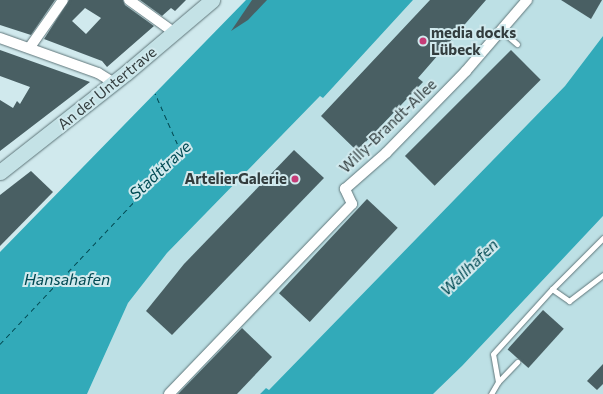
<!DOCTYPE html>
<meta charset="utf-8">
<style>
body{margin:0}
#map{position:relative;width:603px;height:394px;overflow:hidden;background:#d0e9ed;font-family:Commissioner,sans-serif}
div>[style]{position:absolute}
.built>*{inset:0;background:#bde0e5}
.water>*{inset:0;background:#32aab9}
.ferry>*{height:1px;margin-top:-0.5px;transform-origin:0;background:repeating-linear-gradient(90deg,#014a53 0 5px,transparent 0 9px)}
.building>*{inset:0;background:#495f63;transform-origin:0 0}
.roads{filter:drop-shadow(0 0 1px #5f767a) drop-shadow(0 0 1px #5f767a)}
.lane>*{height:5px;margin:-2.5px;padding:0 2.5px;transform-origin:2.5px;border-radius:2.5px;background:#fff}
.street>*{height:10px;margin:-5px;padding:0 5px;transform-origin:5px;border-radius:5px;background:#fff}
.secondary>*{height:15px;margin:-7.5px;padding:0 7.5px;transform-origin:7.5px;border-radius:7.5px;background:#c4e2e6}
.dots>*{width:11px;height:11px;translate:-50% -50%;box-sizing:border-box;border:2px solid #d0e9ed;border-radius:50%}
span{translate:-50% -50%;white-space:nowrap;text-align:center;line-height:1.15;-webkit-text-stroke:4px #d0e9ed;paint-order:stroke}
.poi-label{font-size:15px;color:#323c3d;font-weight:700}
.left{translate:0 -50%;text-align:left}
.right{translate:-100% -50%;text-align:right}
.street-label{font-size:15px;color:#323c3d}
.water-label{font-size:16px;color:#014a53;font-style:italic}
</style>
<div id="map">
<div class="built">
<div style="clip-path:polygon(413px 0,603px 0,603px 36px,565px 86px,269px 390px,266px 388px,260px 394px,87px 394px,128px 303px,167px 253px,321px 95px,323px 98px)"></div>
<div style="clip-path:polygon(603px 216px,603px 394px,433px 394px,462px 366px)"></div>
</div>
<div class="water">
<div style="clip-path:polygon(246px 0,413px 0,323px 98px,320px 96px,167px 253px,128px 303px,87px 394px,0 394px,0 252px)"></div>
<div style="clip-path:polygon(603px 36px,603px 216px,462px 366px,433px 394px,260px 394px,266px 388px,269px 390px,565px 86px)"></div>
</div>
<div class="ferry">
<div style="left:0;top:344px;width:264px;rotate:-46.7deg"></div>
<div style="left:181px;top:152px;width:64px;rotate:-113.8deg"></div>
</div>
<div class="building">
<div style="clip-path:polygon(0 0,55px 0,31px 35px,0 25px)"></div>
<div style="clip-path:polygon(evenodd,69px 0,123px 0,125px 5px,154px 26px,107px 67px,102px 61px,44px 39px,69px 0,85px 8px,101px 18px,86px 34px,72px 21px,85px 8px)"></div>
<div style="clip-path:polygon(140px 0,186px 0,175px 11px,171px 8px,162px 16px)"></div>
<div style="clip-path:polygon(252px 0,267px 0,248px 20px,231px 31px)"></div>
<div style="clip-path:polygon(430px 0,486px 0,418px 78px,423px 82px,357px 151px,321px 116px)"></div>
<div style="clip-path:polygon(561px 0,602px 0,591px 19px)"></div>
<div style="clip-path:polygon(0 50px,90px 82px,0 151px,0 100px,13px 108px,17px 101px,20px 104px,30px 87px,0 76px)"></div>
<div style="left:511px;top:50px;width:42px;height:150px;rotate:45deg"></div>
<div style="clip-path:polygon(294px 150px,324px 178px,172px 335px,146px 311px,184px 264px)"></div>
<div style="clip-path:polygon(31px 171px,53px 192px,0 246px,0 195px)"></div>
<div style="left:367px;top:199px;width:42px;height:129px;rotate:43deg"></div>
<div style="left:543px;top:310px;width:28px;height:53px;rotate:42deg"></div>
<div style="clip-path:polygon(242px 328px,272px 357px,237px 394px,178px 394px)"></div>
<div style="clip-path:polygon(603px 364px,603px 384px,597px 390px,587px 381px)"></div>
</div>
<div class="roads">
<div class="lane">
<div style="left:502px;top:31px;width:20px;rotate:41deg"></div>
<div style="left:603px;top:238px;width:72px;rotate:135deg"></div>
<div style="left:552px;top:289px;width:21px;rotate:35deg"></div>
<div style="left:569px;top:301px;width:43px;rotate:-37.4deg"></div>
<div style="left:498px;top:382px;width:28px;rotate:-46deg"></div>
<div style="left:491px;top:394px;width:14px;rotate:-60deg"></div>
<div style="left:498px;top:382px;width:28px;rotate:-100deg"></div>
<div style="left:493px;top:354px;width:88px;rotate:-47.8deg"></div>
</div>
<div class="street">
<div style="left:129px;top:0;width:57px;rotate:35.7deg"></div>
<div style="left:0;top:38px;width:104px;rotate:19.7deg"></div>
<div style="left:98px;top:73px;width:19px;rotate:32deg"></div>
<div style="left:30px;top:47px;width:57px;rotate:-54.9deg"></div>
<div style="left:169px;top:394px;width:264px;rotate:-46.1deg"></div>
<div style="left:352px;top:204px;width:17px;rotate:-115deg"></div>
<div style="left:345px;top:189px;width:55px;rotate:-41.3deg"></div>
<div style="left:386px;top:153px;width:115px;rotate:-45.7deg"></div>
<div style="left:466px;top:71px;width:94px;rotate:-49.3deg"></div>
</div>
<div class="secondary">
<div style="left:0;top:172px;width:160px;rotate:-38.2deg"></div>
<div style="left:126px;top:73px;width:113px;rotate:-40.3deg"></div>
</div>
</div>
<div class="dots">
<div style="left:423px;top:41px;background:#c53c77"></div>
<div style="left:295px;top:179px;background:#c53c77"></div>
</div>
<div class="poi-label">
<span class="left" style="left:431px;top:41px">media docks<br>Lübeck</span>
<span class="right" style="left:287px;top:179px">ArtelierGalerie</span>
</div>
<div class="street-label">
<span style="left:107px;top:88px;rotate:-39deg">An der Untertrave</span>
<span style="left:388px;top:126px;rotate:-44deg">Willy-Brandt-Allee</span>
</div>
<div class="water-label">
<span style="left:160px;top:170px;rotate:-43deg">Stadttrave</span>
<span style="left:469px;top:267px;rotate:-44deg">Wallhafen</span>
<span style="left:67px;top:279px">Hansahafen</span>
</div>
</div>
